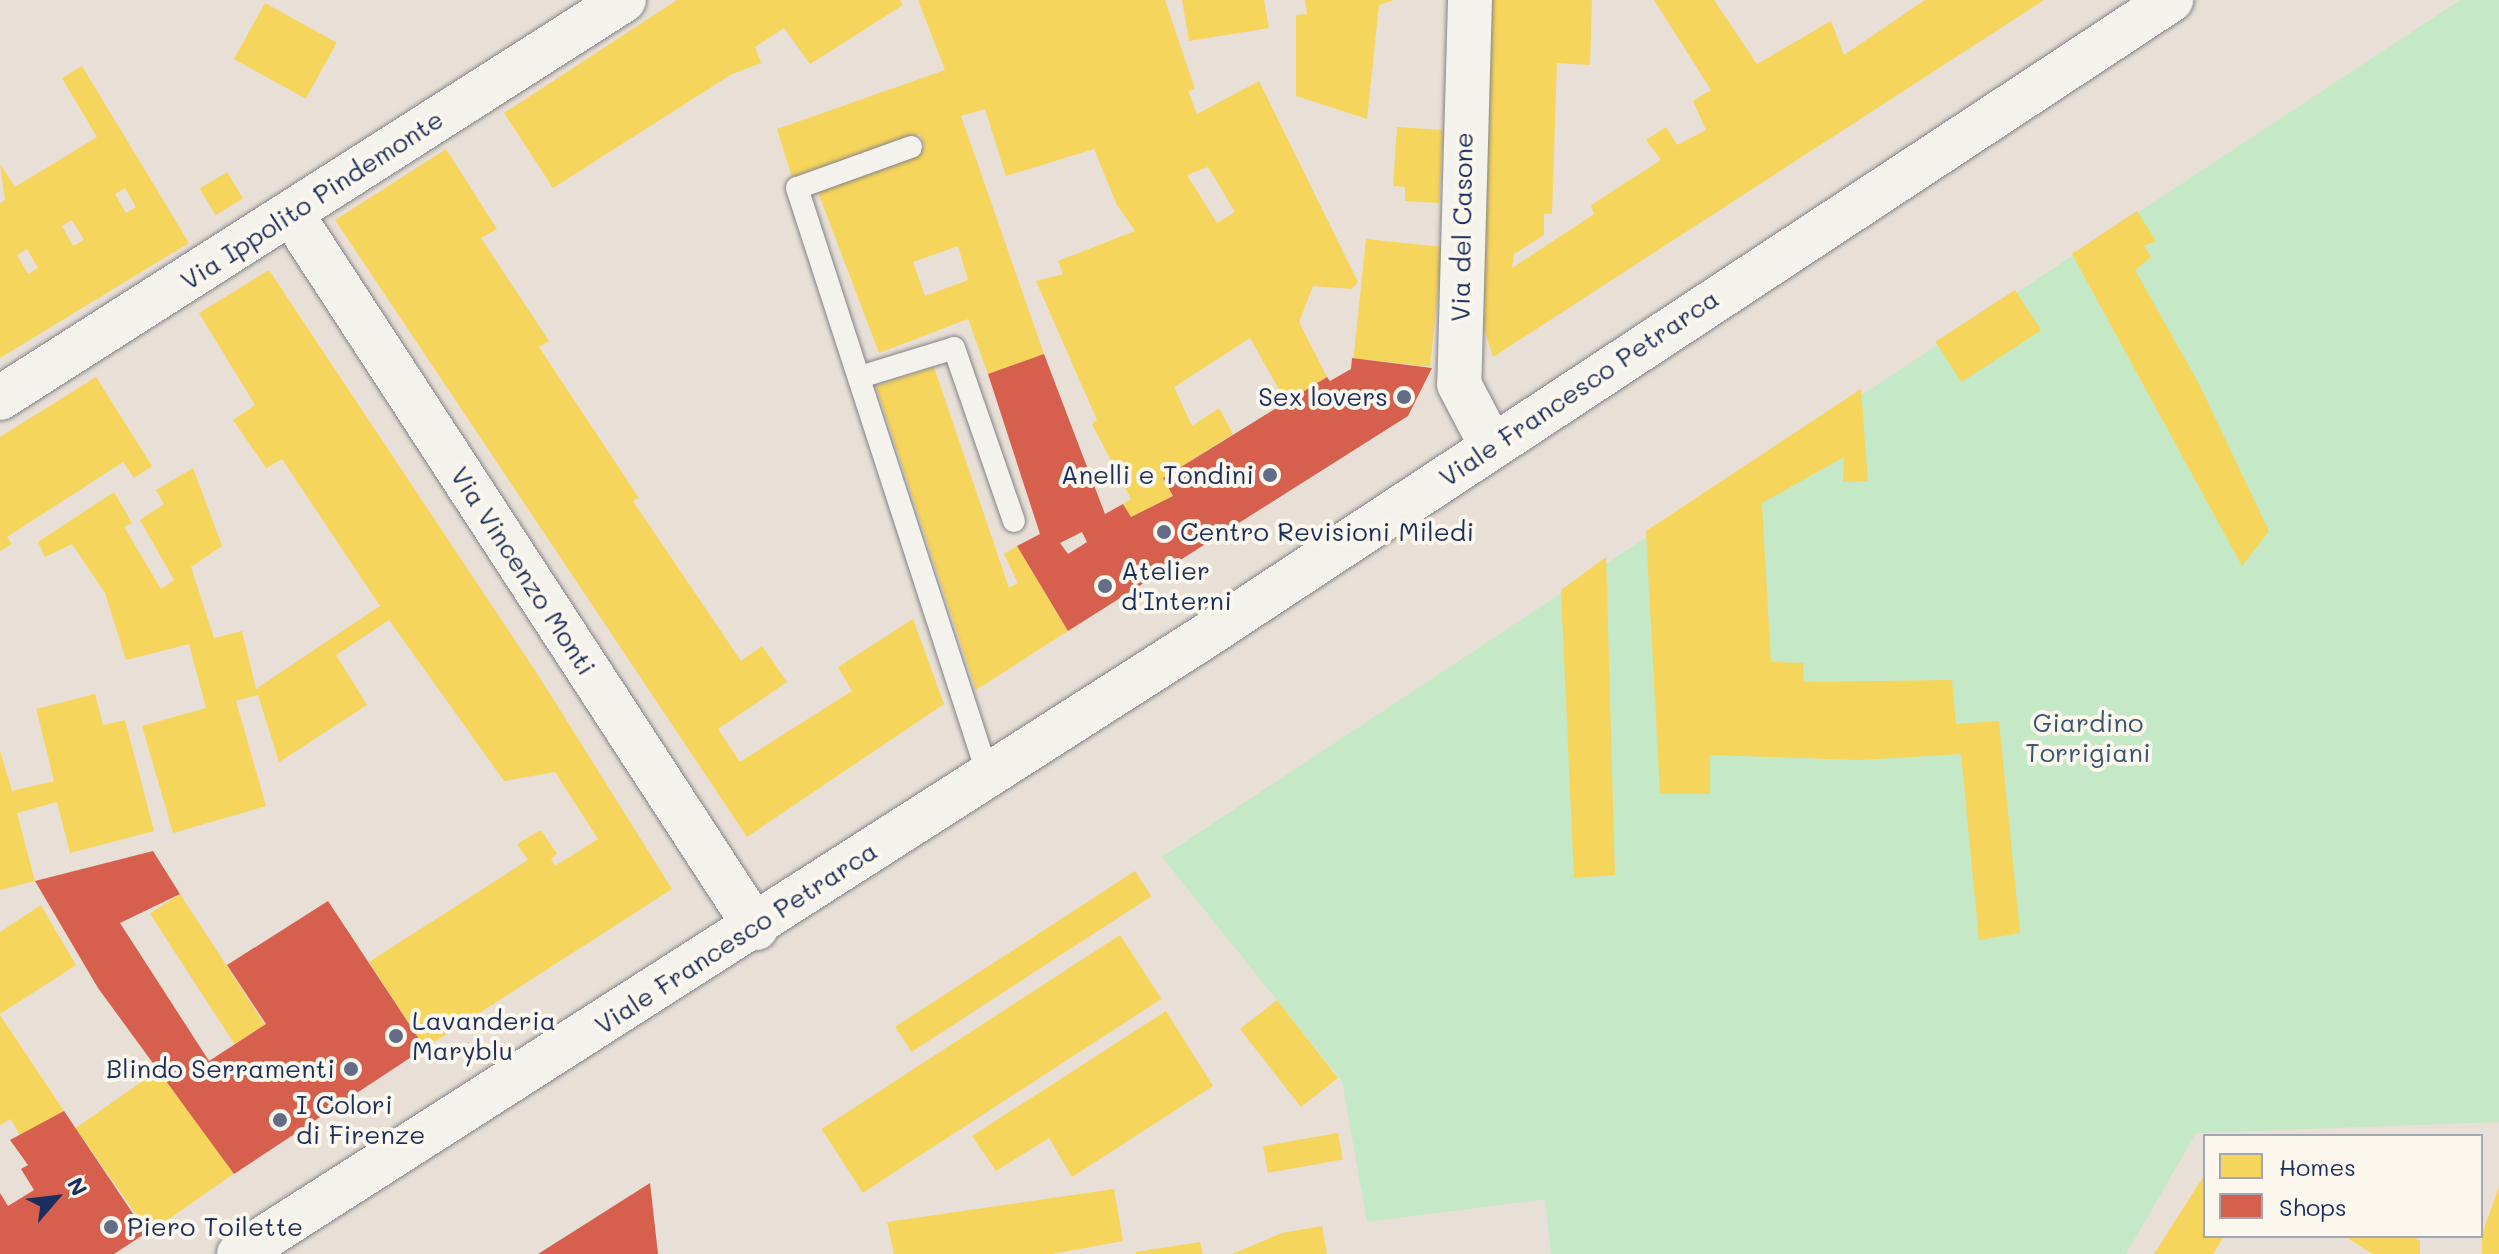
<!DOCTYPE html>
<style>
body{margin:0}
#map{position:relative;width:2499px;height:1254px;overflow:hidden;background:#e8dfd6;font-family:Mali,sans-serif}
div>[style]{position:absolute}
.green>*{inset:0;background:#c5e8c7}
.homes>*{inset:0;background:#f6d55c;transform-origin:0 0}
.shops>*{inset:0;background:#d6604d}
.roads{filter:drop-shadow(0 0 2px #838388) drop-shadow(0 0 2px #838388)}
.lane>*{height:22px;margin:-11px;padding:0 11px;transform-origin:11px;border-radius:11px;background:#f4f2ed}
.street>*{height:44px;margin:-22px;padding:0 22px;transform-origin:22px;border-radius:22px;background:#f4f2ed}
.primary>*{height:44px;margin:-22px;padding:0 22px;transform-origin:22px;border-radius:22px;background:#f4f2ed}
.dots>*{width:22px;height:22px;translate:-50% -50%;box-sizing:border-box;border:4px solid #fbf7ec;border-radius:50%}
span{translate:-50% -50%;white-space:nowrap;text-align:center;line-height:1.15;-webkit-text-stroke:8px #fbf7ec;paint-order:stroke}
.street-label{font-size:26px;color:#1b2f5e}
.poi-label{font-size:26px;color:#1b2f5e}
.right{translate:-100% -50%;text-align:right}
.left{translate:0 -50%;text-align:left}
.park-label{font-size:26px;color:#375571}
.legend{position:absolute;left:2203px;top:1134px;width:280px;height:104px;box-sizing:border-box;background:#fbf7ec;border:2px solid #a1a7b3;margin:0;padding:10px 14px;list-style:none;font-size:24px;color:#1b2f5e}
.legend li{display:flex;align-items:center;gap:16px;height:40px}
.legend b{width:40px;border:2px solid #a1a7b3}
.north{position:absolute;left:16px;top:1158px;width:80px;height:80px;-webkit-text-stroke:6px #fbf7ec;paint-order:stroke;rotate:62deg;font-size:22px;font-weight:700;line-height:32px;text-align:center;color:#1b2f5e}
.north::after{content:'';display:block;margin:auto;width:28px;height:36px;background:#1b2f5e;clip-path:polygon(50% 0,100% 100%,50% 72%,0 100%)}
</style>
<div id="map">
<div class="green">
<div style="clip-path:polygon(2460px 0,2499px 0,2499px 1122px,2196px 1133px,2126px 1254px,1551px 1254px,1545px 1199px,1367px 1222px,1342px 1081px,1162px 857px)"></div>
</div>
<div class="homes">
<div style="clip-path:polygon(677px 0,900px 0,903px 5px,810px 64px,784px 28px,755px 47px,761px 63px,732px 74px,553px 188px,504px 113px)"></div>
<div style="clip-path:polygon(evenodd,918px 0,1165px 0,1195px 89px,1188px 91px,1197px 114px,1259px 81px,1358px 282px,1352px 289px,1313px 286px,1299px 322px,1327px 377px,1286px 402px,1250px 338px,1174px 387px,1192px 426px,1219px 408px,1233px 434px,1163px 478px,1173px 496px,1131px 517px,1123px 504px,1131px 499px,1092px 424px,1097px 420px,1036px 281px,1063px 274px,1058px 261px,1135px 231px,1117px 205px,1094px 149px,1006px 176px,985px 109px,961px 116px,1044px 354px,988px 374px,968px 319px,879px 353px,816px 187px,925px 148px,920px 134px,792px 177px,777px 129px,945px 70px,918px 0,1208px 167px,1235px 212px,1217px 223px,1187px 175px,1208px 167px,918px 0,958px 246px,968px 280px,925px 296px,913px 262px,958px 246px)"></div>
<div style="clip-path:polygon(1182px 0,1264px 0,1269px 28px,1189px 41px)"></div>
<div style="clip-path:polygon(1305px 0,1394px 0,1379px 5px,1367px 119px,1296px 96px,1296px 15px,1307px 14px)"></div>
<div style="clip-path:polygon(1483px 0,1592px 0,1590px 65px,1557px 63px,1552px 214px,1544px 214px,1544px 235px,1514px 254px,1512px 268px,1594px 214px,1591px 205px,1661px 160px,1646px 140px,1666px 127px,1677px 145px,1706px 130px,1693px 101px,1711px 90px,1654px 0,1714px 0,1757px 64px,1831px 21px,1844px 55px,1925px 0,2044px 0,1493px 357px,1474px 296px)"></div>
<div style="left:265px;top:3px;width:82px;height:64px;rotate:29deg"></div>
<div style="clip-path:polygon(evenodd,82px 66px,189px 243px,0 358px,0 203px,5px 200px,0 164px,15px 187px,97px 137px,62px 78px,82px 66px,125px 188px,136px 207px,126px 213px,115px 194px,125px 188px,82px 66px,72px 220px,84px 240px,73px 246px,62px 226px,72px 220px,82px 66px,27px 249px,38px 268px,28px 274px,17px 255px,27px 249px)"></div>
<div style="clip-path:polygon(1397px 127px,1443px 130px,1439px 203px,1405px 201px,1405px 187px,1393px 186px)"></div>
<div style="clip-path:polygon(446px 149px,497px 229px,481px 238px,549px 341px,539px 347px,639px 498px,633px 501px,741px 661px,762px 646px,787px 682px,718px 729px,740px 762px,852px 691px,838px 667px,913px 619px,944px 704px,747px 837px,335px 220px)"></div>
<div style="left:227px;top:172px;width:31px;height:32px;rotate:59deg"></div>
<div style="clip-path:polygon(2137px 211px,2156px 241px,2144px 246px,2151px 257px,2135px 270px,2199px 384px,2269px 531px,2242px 566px,2072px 254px)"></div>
<div style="left:1366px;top:239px;width:77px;height:120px;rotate:6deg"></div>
<div style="clip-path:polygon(269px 270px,540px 678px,672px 889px,425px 1048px,369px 962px,528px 860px,517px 844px,541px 830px,557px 854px,551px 859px,555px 866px,598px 839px,555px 772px,504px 781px,389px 620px,336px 655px,367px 705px,279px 762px,258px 695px,236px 701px,266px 806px,173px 833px,142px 726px,206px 708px,189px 644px,126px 660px,105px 593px,72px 544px,45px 557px,38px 542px,114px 492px,132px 523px,124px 527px,161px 589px,174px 580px,140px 520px,164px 504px,156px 490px,193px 468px,222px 546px,191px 567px,214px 638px,242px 631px,256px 689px,380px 606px,282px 459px,266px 468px,233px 420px,255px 405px,199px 313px)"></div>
<div style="left:2015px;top:290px;width:48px;height:95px;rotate:57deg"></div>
<div style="clip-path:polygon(934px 367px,1009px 588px,1018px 583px,1004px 554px,1017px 546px,1068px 631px,976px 690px,876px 386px)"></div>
<div style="clip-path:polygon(96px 377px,152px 466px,134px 478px,123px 462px,7px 537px,12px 544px,0 551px,0 437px)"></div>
<div style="clip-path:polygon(1861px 389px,1868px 481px,1843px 482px,1844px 457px,1762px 503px,1771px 662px,1803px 663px,1804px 682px,1952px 680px,1956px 724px,1999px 721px,2020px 933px,1979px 940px,1961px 754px,1860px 760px,1710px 755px,1710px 794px,1660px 794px,1646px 531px)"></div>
<div style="clip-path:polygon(1606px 557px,1615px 875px,1574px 878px,1561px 590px)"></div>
<div style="clip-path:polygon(95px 694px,103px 725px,125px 720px,154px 831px,70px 853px,57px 802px,17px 813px,35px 881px,0 890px,0 751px,12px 791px,54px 781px,36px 709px)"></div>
<div style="left:1135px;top:871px;width:30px;height:286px;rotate:57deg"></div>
<div style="left:180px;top:894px;width:156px;height:36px;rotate:57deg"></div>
<div style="clip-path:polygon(41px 905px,76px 965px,0 1014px,0 932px)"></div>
<div style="left:1120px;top:935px;width:76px;height:356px;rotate:57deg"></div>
<div style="left:1277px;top:1000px;width:99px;height:47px;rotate:52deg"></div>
<div style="clip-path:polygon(1166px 1011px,1213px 1086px,1072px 1177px,1049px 1138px,996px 1171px,972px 1136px)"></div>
<div style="clip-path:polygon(0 1015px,64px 1111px,20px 1136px,11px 1119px,0 1125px)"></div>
<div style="left:160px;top:1069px;width:128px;height:103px;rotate:55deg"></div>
<div style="left:1338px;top:1133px;width:27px;height:76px;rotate:80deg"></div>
<div style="clip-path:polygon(2205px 1174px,2205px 1236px,2224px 1236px,2213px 1254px,2154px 1254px)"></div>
<div style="clip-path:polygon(2499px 1187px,2499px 1254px,2482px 1254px,2482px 1234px)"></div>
<div style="clip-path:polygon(1114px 1189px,1123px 1241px,1052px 1254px,894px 1254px,887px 1222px)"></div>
<div style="clip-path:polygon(1322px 1226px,1327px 1254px,1232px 1254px,1282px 1233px)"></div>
<div style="clip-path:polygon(2344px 1236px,2411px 1236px,2420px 1241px,2420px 1254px,2373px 1254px)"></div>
<div style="clip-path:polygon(1200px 1242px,1203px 1254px,1136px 1254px,1136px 1252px)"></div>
</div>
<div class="shops">
<div style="clip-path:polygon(evenodd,1044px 354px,1105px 514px,1123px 504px,1131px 517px,1173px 496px,1163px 478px,1327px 377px,1330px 381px,1351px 369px,1352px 358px,1432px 368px,1408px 416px,1068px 631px,1017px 546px,1040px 534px,988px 374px,1044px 354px,1082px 532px,1087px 542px,1068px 554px,1060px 543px,1082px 532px)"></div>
<div style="clip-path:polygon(153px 851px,180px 894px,120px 923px,209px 1061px,266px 1024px,227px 965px,328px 901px,425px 1048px,234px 1174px,98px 988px,35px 881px)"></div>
<div style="clip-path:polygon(64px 1111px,146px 1233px,114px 1254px,0 1254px,0 1193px,8px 1206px,34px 1190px,21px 1169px,28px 1165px,10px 1140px)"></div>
<div style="clip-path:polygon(650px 1183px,658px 1254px,538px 1254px)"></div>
</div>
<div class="roads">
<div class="lane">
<div style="left:911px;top:147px;width:121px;rotate:160.2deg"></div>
<div style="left:797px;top:188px;width:617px;rotate:71.98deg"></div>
<div style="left:860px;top:377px;width:98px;rotate:-17.1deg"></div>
<div style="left:954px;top:348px;width:183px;rotate:70.9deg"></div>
</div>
<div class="street">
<div style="left:1470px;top:0;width:384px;rotate:91.6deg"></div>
<div style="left:1459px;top:384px;width:71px;rotate:62.4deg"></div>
<div style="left:291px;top:213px;width:853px;rotate:56.96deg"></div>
<div style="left:0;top:398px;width:740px;rotate:-32.53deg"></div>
</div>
<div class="primary">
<div style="left:239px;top:1254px;width:1142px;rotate:-32.59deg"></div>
<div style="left:1201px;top:639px;width:1162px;rotate:-33.38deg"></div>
</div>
</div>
<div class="dots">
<div style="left:1404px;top:397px;background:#636d88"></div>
<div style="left:1270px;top:475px;background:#636d88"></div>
<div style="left:1164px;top:532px;background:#636d88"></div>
<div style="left:1105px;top:586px;background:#636d88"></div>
<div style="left:396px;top:1036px;background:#636d88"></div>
<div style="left:351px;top:1069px;background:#636d88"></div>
<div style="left:280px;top:1120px;background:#636d88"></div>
<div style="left:111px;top:1227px;background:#636d88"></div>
</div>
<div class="street-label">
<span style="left:312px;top:200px;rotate:-33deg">Via Ippolito Pindemonte</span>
<span style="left:1462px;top:227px;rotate:-89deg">Via del Casone</span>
<span style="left:1579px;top:388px;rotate:-34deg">Viale Francesco Petrarca</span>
<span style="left:523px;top:571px;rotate:57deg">Via Vincenzo Monti</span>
<span style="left:736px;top:938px;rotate:-33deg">Viale Francesco Petrarca</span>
</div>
<div class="poi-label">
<span class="right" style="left:1388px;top:397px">Sex lovers</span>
<span class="right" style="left:1254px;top:475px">Anelli e Tondini</span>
<span class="left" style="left:1180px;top:532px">Centro Revisioni Miledi</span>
<span class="left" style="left:1121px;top:586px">Atelier<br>d'Interni</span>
<span class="left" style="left:412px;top:1036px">Lavanderia<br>Maryblu</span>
<span class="right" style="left:335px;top:1069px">Blindo Serramenti</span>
<span class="left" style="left:296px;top:1120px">I Colori<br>di Firenze</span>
<span class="left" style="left:127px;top:1227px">Piero Toilette</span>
</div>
<div class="park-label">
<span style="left:2088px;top:738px">Giardino<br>Torrigiani</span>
</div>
<ul class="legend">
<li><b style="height:22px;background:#f6d55c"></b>Homes</li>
<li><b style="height:22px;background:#d6604d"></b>Shops</li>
</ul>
<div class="north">N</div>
</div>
